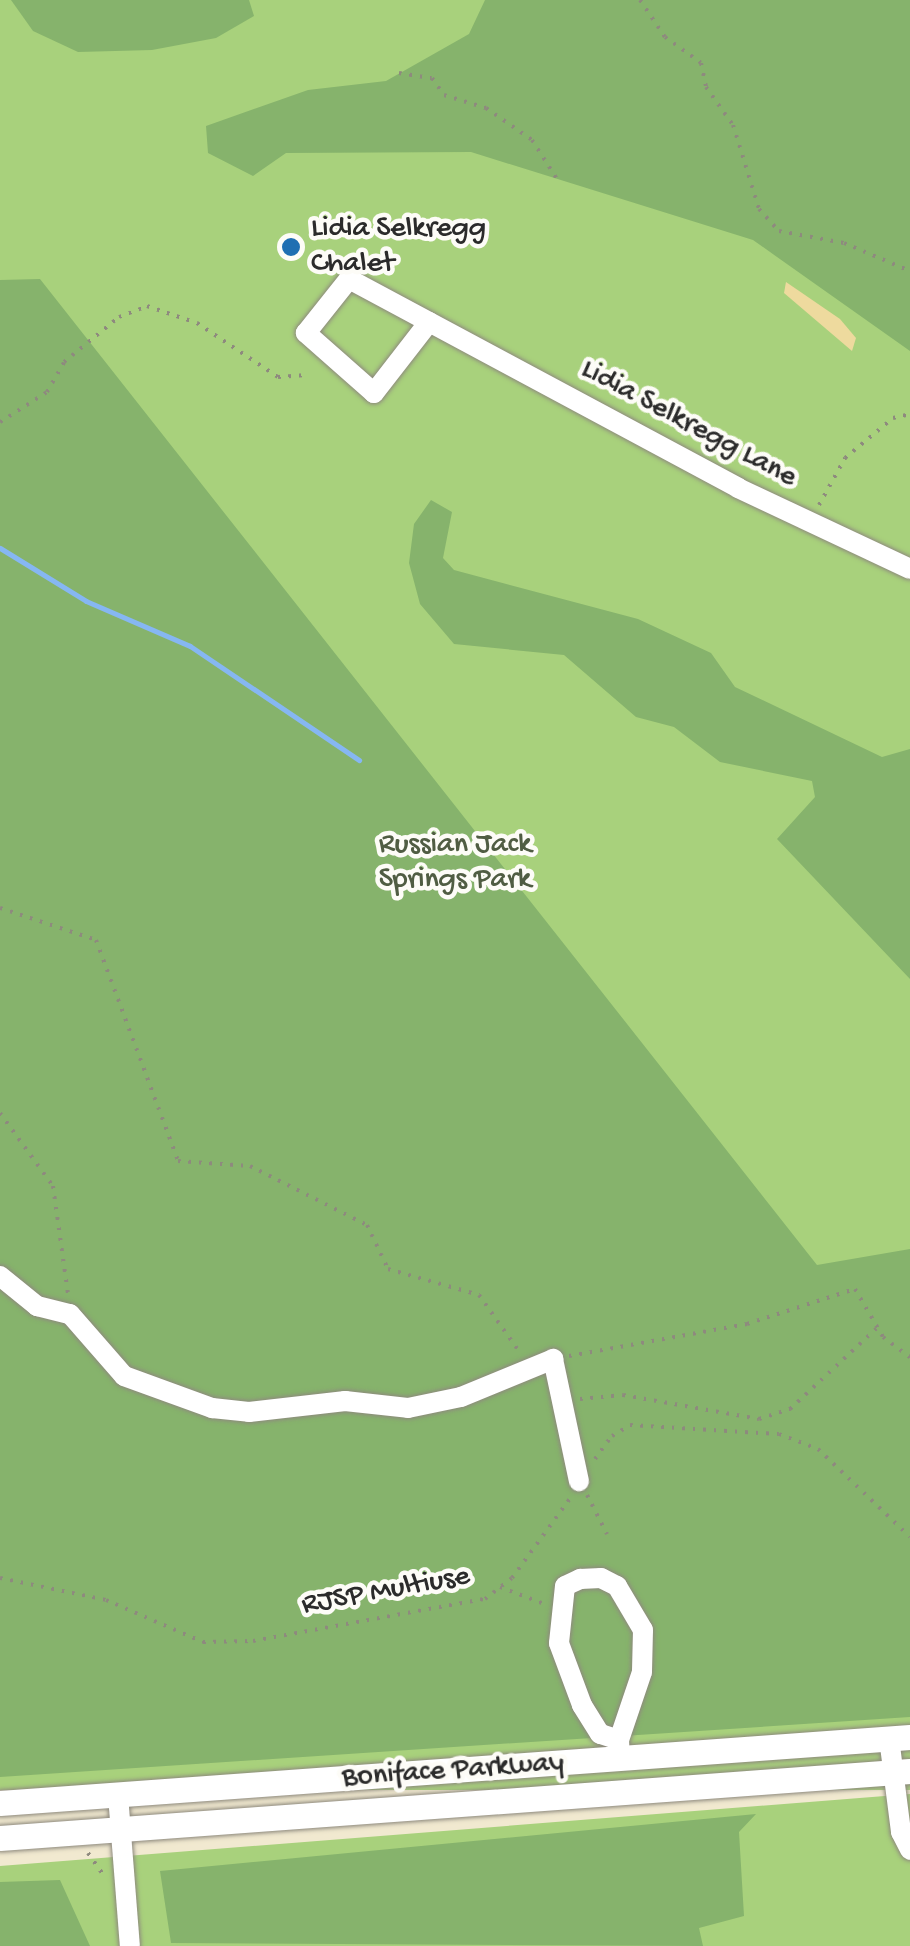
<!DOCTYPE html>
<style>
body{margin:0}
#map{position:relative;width:910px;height:1946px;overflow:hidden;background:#f1e9d0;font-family:"Gochi Hand",sans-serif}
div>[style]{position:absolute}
.green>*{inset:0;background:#a8d17c;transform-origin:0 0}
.forest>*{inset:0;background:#86b36c}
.sand>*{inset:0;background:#eeda9e}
.stream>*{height:5px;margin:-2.5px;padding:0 2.5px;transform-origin:2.5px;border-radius:2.5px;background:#86b7f2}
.path>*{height:4px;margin-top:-2px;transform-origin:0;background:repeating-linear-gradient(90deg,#8e8a7e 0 2.5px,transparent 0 10.5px)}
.roads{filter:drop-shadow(0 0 2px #8e8a7e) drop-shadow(0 0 2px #8e8a7e)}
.minor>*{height:20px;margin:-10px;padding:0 10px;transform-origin:10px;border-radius:10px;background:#fff}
.major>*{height:25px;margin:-12.5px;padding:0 12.5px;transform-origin:12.5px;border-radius:12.5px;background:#fff}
.dots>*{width:28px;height:28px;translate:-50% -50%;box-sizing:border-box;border:5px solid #fdfcf7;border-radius:50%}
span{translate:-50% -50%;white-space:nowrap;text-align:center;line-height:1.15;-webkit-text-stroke:9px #fdfcf7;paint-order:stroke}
.poi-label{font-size:30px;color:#2b2b2b}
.left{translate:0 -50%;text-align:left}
.street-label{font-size:30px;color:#2b2b2b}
.park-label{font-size:30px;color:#505d43}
</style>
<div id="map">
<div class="green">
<div style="left:0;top:0;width:910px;height:1790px"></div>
<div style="clip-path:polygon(910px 1794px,910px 1946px,0 1946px,0 1866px)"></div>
</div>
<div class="forest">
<div style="clip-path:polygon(11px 0,249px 0,254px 16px,216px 38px,152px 50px,78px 52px,33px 31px)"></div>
<div style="clip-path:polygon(485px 0,910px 0,910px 351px,753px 240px,471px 152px,286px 153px,253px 176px,208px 153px,206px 126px,308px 90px,386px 81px,469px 34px)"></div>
<div style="clip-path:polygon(40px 279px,817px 1265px,910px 1249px,910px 1717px,0 1777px,0 280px)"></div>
<div style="clip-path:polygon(431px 500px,452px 512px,443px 558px,454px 570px,638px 619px,711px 653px,735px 687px,882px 757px,910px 749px,910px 979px,777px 839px,815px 797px,812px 781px,720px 762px,674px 727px,636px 717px,564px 655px,454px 644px,420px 604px,409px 563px,414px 524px)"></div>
<div style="clip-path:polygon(756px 1814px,739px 1832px,744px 1916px,699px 1928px,703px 1946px,171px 1943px,160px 1871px)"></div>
<div style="clip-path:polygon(60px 1880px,90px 1946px,0 1946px,0 1882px)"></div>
</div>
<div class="sand">
<div style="clip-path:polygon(786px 282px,840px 319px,856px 338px,852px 351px,784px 293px)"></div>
</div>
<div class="stream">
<div style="left:0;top:548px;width:101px;rotate:31.6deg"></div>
<div style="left:86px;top:601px;width:113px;rotate:23.4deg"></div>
<div style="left:190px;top:646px;width:204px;rotate:34deg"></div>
</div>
<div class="path">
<div style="left:640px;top:0;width:45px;rotate:56deg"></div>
<div style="left:665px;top:37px;width:44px;rotate:35.8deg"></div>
<div style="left:701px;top:63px;width:25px;rotate:78deg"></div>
<div style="left:706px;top:87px;width:47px;rotate:54.6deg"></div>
<div style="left:733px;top:125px;width:88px;rotate:72.8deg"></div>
<div style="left:759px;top:209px;width:30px;rotate:48deg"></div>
<div style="left:779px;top:231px;width:66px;rotate:10.5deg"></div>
<div style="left:844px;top:243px;width:72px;rotate:23deg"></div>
<div style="left:399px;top:73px;width:33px;rotate:9deg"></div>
<div style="left:432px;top:78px;width:21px;rotate:55deg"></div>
<div style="left:444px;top:95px;width:44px;rotate:17.2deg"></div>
<div style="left:486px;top:108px;width:56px;rotate:34.8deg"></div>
<div style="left:532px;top:140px;width:46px;rotate:57.3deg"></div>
<div style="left:0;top:422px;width:56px;rotate:-32.6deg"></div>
<div style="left:47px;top:392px;width:34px;rotate:-60deg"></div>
<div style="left:64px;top:362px;width:71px;rotate:-39.3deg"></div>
<div style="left:119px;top:317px;width:30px;rotate:-21deg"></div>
<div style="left:147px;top:306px;width:53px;rotate:18.8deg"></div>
<div style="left:197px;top:323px;width:97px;rotate:33.7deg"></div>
<div style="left:278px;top:377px;width:29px;rotate:-4deg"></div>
<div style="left:819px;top:505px;width:54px;rotate:-61deg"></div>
<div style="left:845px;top:458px;width:62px;rotate:-39.8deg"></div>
<div style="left:893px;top:418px;width:17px;rotate:-13deg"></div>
<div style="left:0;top:908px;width:101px;rotate:18.4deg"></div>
<div style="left:96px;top:940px;width:236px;rotate:69.6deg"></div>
<div style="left:178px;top:1161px;width:72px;rotate:4deg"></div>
<div style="left:250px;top:1166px;width:131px;rotate:26.8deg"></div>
<div style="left:367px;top:1225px;width:49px;rotate:64.5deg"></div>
<div style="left:388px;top:1269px;width:95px;rotate:15.9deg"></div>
<div style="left:479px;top:1295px;width:72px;rotate:54.6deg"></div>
<div style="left:0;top:1113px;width:90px;rotate:54deg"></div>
<div style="left:53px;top:1186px;width:109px;rotate:82.1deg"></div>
<div style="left:569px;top:1356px;width:181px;rotate:-10.2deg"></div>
<div style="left:747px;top:1324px;width:114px;rotate:-18deg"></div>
<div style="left:855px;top:1289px;width:56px;rotate:59.7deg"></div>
<div style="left:883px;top:1337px;width:34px;rotate:37deg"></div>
<div style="left:580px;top:1399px;width:43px;rotate:-5.3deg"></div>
<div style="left:623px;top:1395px;width:138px;rotate:10deg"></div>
<div style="left:759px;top:1419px;width:33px;rotate:-18deg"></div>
<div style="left:790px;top:1409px;width:119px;rotate:-43deg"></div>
<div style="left:595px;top:1459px;width:29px;rotate:-54deg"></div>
<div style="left:612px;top:1436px;width:21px;rotate:-31deg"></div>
<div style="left:630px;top:1425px;width:149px;rotate:3.5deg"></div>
<div style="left:779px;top:1434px;width:42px;rotate:21deg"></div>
<div style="left:818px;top:1449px;width:127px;rotate:43.7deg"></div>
<div style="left:587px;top:1495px;width:44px;rotate:62.9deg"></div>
<div style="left:0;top:1578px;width:108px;rotate:11.7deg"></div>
<div style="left:106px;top:1600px;width:106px;rotate:23.4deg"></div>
<div style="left:203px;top:1642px;width:50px;rotate:-1.1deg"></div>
<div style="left:253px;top:1641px;width:236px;rotate:-10.3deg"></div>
<div style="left:485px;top:1599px;width:34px;rotate:-38deg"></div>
<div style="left:512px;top:1578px;width:100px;rotate:-53.9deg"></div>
<div style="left:500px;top:1587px;width:50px;rotate:21deg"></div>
<div style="left:88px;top:1853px;width:29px;rotate:55deg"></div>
</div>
<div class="roads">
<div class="minor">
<div style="left:429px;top:322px;width:90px;rotate:127.8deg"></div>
<div style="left:374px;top:393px;width:91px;rotate:-138.6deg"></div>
<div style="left:306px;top:333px;width:69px;rotate:-51.5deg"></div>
<div style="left:349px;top:279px;width:442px;rotate:28.2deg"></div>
<div style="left:738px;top:488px;width:190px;rotate:25.2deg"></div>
<div style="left:0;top:1276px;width:48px;rotate:39deg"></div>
<div style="left:37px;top:1306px;width:34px;rotate:14deg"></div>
<div style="left:70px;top:1314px;width:82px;rotate:48.9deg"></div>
<div style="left:124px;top:1376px;width:94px;rotate:20deg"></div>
<div style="left:212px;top:1408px;width:37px;rotate:6deg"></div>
<div style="left:249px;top:1412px;width:97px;rotate:-6.5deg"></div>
<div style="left:345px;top:1401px;width:63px;rotate:6.3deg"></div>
<div style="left:408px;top:1408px;width:54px;rotate:-11.7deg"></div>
<div style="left:461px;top:1397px;width:100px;rotate:-22.4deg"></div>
<div style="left:553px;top:1359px;width:125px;rotate:78deg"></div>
<div style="left:889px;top:1738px;width:95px;rotate:82.7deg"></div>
<div style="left:901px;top:1832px;width:20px;rotate:63deg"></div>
<div style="left:619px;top:1740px;width:20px;rotate:-162deg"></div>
<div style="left:600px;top:1734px;width:34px;rotate:-122deg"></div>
<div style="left:582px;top:1705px;width:66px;rotate:-110.4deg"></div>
<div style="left:559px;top:1643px;width:57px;rotate:-84deg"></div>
<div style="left:565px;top:1586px;width:17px;rotate:-25deg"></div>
<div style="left:580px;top:1579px;width:21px;rotate:-3deg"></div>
<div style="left:601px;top:1578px;width:18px;rotate:27deg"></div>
<div style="left:617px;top:1586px;width:51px;rotate:59.4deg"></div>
<div style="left:643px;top:1630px;width:42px;rotate:91.4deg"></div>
<div style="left:642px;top:1672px;width:72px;rotate:108.7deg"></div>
<div style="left:619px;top:1740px;width:18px;rotate:87deg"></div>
<div style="left:118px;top:1795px;width:151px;rotate:85.5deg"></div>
</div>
<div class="major">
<div style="left:0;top:1803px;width:912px;rotate:-4.15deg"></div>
<div style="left:0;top:1838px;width:912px;rotate:-4.21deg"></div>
</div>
</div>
<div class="dots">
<div style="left:291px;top:247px;background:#1f6fb2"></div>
</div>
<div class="poi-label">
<span class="left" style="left:311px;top:247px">Lidia Selkregg<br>Chalet</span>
</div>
<div class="street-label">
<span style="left:688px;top:425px;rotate:28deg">Lidia Selkregg Lane</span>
<span style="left:386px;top:1592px;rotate:-10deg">RJSP Multiuse</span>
<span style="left:453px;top:1772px;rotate:-4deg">Boniface Parkway</span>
</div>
<div class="park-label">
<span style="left:455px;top:863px">Russian Jack<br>Springs Park</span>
</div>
</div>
